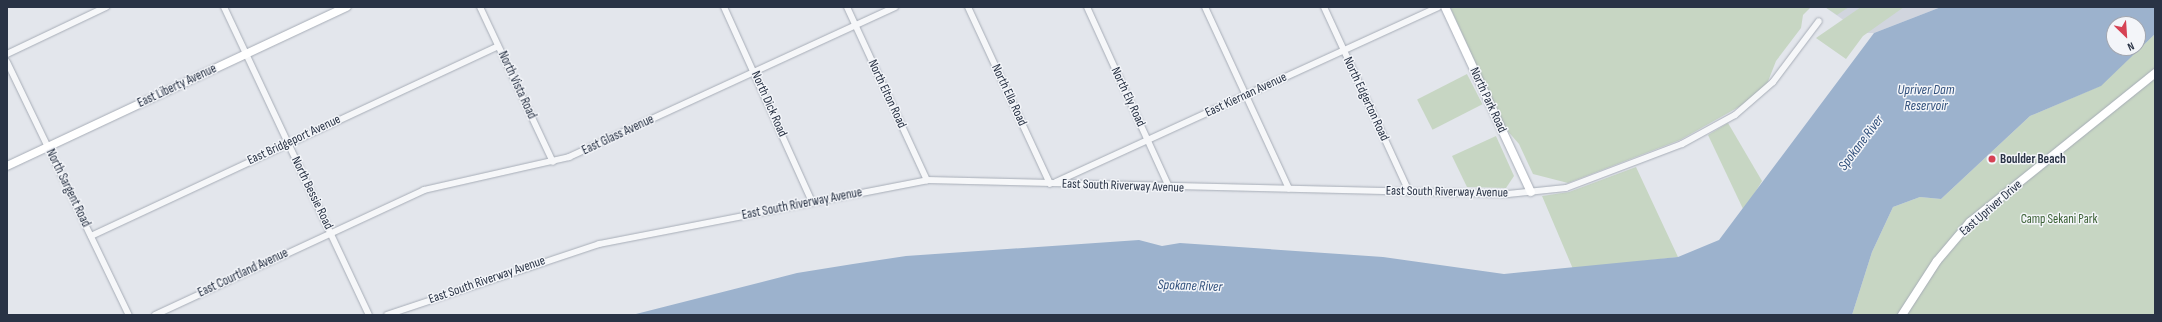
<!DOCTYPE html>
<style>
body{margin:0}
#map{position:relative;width:2162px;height:322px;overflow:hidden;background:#e3e6ec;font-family:"Sofia Sans Condensed",sans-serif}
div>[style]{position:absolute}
.built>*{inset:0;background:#d1d5de}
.green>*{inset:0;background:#c7d6c3;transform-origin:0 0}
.water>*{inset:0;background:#9cb2cd}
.roads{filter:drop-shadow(0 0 1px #a7adb7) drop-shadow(0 0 1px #a7adb7)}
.street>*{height:6px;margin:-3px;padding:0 3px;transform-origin:3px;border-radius:3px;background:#f6f7f9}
.secondary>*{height:8px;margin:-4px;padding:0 4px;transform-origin:4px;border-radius:4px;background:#fff}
.dots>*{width:11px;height:11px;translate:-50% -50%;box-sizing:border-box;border:2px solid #f3f5f9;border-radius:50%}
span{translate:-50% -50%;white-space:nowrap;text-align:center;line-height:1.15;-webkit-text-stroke:3px #f3f5f9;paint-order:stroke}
.street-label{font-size:13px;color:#293345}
.poi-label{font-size:13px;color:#293345;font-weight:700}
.left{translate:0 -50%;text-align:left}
.park-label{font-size:13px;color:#3d6236}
.water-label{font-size:14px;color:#31507c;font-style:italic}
.frame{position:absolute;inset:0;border:8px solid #293345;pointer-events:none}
.north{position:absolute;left:2106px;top:16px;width:40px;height:40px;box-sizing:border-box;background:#f3f5f9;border:1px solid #a2a7b1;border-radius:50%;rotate:155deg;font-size:11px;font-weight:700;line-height:16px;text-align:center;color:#293345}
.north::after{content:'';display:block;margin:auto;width:14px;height:18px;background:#d64254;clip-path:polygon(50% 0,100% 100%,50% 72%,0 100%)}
</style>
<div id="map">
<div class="built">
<div style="clip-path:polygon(1825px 7px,1941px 7px,1874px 33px,1862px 33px)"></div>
</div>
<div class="green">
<div style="clip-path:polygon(1450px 7px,1811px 7px,1803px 15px,1801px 28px,1776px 61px,1767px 84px,1753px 99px,1680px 140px,1568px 183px,1533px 174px,1519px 144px,1505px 128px)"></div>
<div style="clip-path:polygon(1825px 7px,1849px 7px,1837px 15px)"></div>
<div style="clip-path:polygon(1861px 7px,1904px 7px,1863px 36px,1846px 59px,1816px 38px)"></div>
<div style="clip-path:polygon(2155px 34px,2155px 315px,1852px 315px,1872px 252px,1893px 207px,1920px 197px,1941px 199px,2030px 116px,2100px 86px)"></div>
<div style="left:1467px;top:74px;width:34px;height:56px;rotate:63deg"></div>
<div style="clip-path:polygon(1728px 123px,1762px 181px,1744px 211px,1708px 135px)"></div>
<div style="clip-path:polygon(1496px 136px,1514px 176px,1506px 188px,1467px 187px,1452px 156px)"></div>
<div style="clip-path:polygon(1636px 167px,1678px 257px,1573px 269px,1542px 196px,1569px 192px)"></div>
</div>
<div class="water">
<div style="clip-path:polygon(evenodd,1941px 7px,2155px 7px,2155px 34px,2101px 86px,2030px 116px,1941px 199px,1920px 197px,1893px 207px,1872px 252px,1852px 315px,632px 315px,797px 273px,853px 264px,906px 256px,1139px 240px,1162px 246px,1180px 243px,1383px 257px,1504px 274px,1678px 257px,1719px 240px,1874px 33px,1941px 7px,2114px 24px,2138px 24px,2138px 48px,2114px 48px,2114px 24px)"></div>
</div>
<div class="roads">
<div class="street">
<div style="left:224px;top:7px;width:340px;rotate:64.8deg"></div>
<div style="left:480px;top:7px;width:171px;rotate:64.8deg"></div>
<div style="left:724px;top:7px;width:214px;rotate:65.7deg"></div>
<div style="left:847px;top:7px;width:191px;rotate:65.2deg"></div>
<div style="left:968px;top:7px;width:195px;rotate:65.1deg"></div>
<div style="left:1087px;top:7px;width:198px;rotate:65.5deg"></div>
<div style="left:1205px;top:7px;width:200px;rotate:65.2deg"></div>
<div style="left:1324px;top:7px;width:204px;rotate:65.3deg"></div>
<div style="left:7px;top:54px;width:110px;rotate:-25.4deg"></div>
<div style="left:7px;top:62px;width:281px;rotate:64.3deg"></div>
<div style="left:1056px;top:182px;width:420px;rotate:-24.6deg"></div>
<div style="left:91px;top:236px;width:449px;rotate:-25deg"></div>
<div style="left:155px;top:315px;width:297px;rotate:-24.9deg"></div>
<div style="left:424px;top:190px;width:149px;rotate:-12.8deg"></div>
<div style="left:569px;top:157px;width:359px;rotate:-24.7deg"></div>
<div style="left:387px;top:315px;width:224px;rotate:-18.5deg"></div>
<div style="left:599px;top:244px;width:334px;rotate:-11deg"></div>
<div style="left:927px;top:180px;width:581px;rotate:1.38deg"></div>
<div style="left:1508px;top:194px;width:58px;rotate:-5.9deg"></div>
<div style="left:1566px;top:188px;width:124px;rotate:-20.8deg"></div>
<div style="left:1682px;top:144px;width:60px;rotate:-28.7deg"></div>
<div style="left:1735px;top:115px;width:50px;rotate:-41deg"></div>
<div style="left:1773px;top:82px;width:76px;rotate:-53deg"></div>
</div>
<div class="secondary">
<div style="left:1445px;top:7px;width:204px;rotate:65.1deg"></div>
<div style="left:7px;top:166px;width:375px;rotate:-25.1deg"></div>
<div style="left:1902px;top:315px;width:64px;rotate:-57.1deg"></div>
<div style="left:1937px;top:261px;width:51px;rotate:-49.8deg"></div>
<div style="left:1970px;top:222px;width:238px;rotate:-38.8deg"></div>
</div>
</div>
<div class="dots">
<div style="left:1992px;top:159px;background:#d64254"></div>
</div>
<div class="street-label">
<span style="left:517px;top:85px;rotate:65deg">North Vista Road</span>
<span style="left:177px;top:86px;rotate:-25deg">East Liberty Avenue</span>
<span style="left:887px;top:94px;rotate:65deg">North Elton Road</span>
<span style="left:1009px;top:95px;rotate:65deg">North Ella Road</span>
<span style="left:1246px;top:95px;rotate:-25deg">East Kiernan Avenue</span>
<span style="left:1128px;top:97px;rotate:65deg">North Ely Road</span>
<span style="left:1366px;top:99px;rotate:65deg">North Edgerton Road</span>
<span style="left:1488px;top:100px;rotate:65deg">North Park Road</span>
<span style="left:769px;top:104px;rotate:66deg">North Dick Road</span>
<span style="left:618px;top:135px;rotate:-25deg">East Glass Avenue</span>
<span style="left:294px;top:140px;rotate:-25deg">East Bridgeport Avenue</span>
<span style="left:1123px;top:186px;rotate:2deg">East South Riverway Avenue</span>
<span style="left:68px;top:188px;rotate:64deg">North Sargent Road</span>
<span style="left:1447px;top:192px;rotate:1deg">East South Riverway Avenue</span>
<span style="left:312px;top:193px;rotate:64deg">North Bessie Road</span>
<span style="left:802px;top:204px;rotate:-11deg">East South Riverway Avenue</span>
<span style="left:1991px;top:208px;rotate:-41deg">East Upriver Drive</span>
<span style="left:243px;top:273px;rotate:-25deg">East Courtland Avenue</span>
<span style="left:487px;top:280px;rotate:-19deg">East South Riverway Avenue</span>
</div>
<div class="poi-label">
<span class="left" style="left:2000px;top:159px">Boulder Beach</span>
</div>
<div class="park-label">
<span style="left:2059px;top:219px">Camp Sekani Park</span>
</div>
<div class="water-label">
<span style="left:1926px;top:98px">Upriver Dam<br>Reservoir</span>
<span style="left:1861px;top:143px;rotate:-53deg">Spokane River</span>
<span style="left:1190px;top:286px;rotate:2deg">Spokane River</span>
</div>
<div class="frame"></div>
<div class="north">N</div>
</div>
